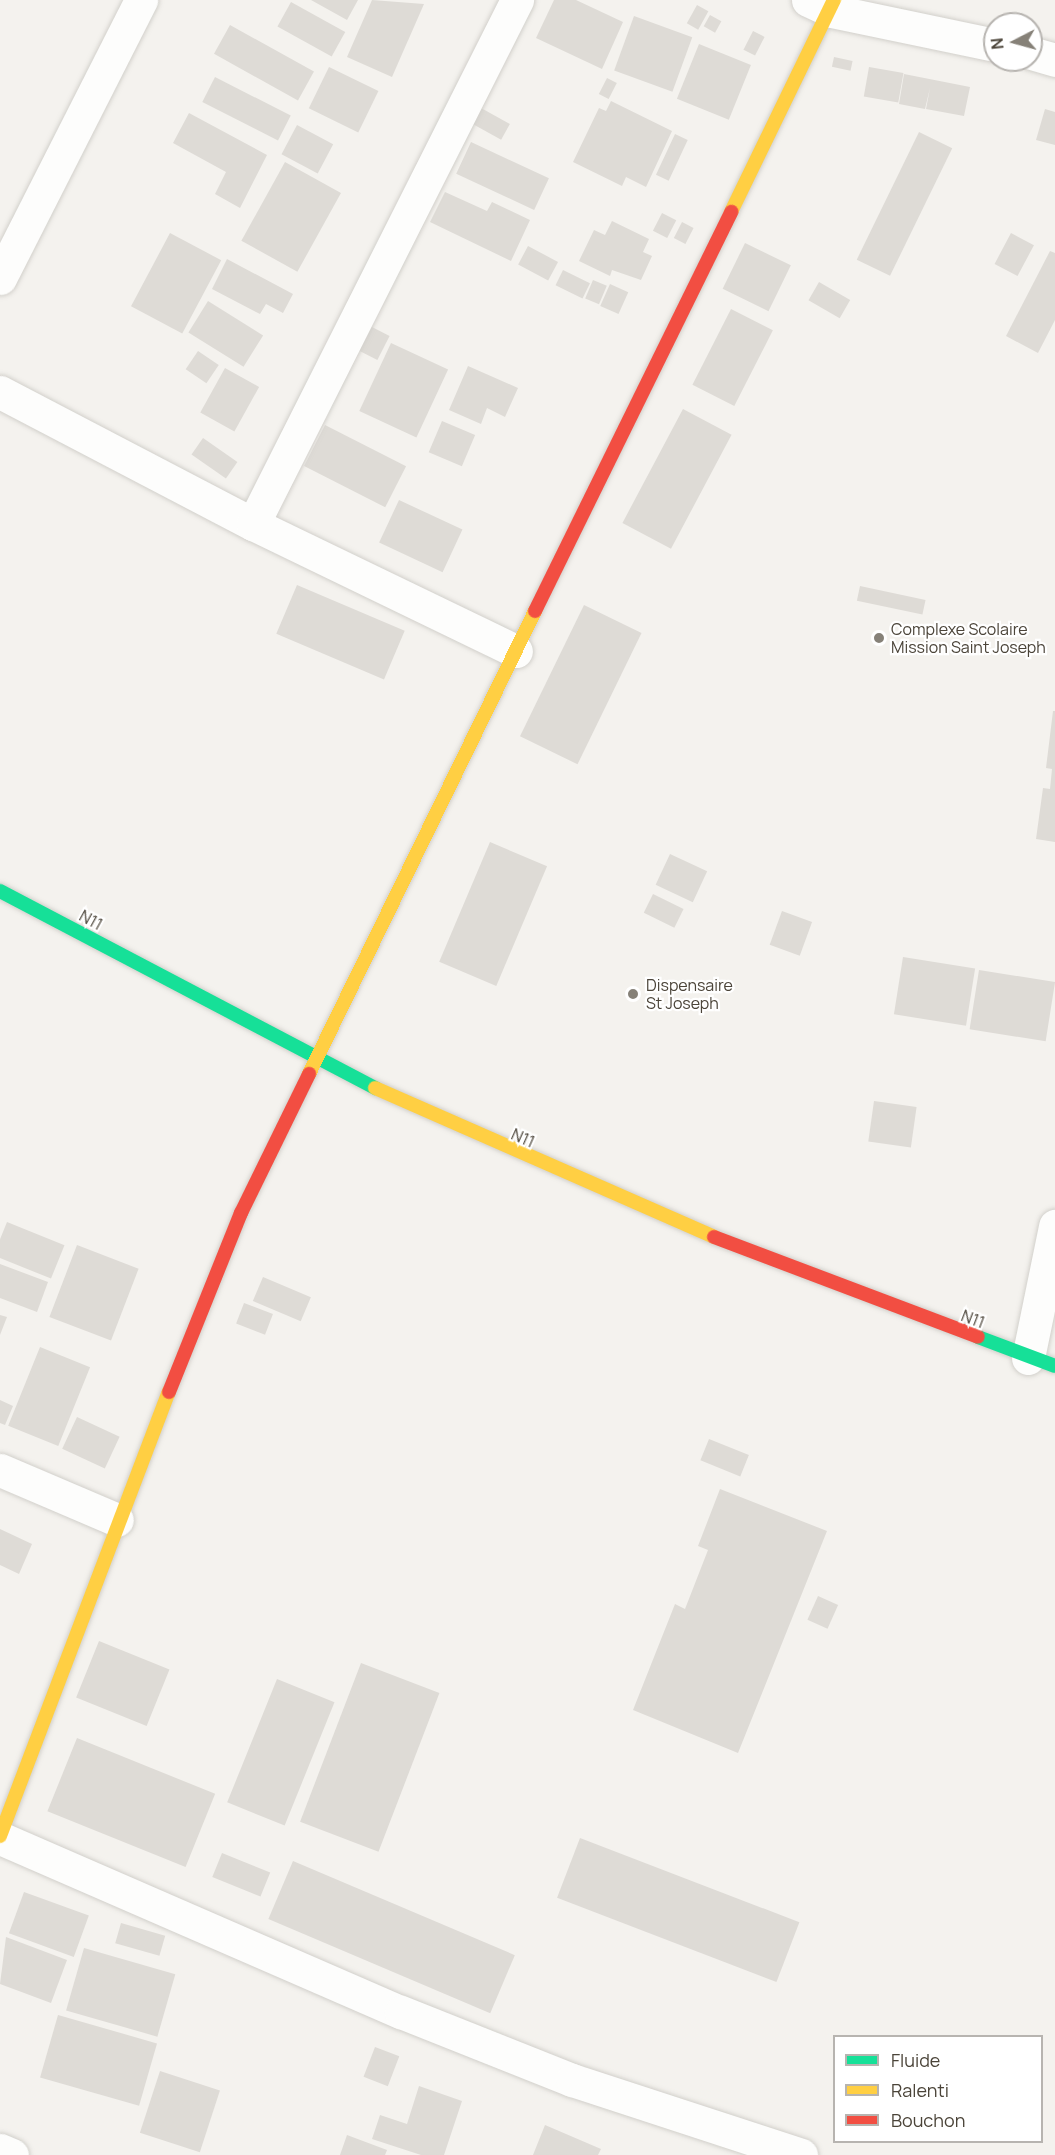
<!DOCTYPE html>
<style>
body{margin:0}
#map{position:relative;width:1055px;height:2155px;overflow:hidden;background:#f4f2ee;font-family:Manrope,sans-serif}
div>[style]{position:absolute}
.building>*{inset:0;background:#dedbd6;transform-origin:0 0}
.roads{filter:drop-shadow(0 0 2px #d2d0cb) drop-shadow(0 0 2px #d2d0cb)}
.street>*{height:33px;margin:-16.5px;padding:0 16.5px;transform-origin:16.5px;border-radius:16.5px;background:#fdfdfc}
.fast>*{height:14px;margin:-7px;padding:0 7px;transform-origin:7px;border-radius:7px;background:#16e098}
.slow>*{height:14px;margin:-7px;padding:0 7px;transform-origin:7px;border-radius:7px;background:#ffcf43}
.jam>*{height:14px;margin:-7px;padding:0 7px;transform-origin:7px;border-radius:7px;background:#f24e42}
.dots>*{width:16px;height:16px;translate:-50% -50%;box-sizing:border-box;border:3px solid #fff;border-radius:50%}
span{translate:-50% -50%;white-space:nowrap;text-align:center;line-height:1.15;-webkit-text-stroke:4.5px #fff;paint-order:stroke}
.poi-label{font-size:16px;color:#4b4439}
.left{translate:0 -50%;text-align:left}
.street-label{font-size:16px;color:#4b4439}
.legend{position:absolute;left:833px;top:2035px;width:210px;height:108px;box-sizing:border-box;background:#fff;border:2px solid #b7b4b0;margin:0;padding:8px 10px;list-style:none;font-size:18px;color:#4b4439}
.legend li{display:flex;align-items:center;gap:12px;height:30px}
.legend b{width:30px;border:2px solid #b7b4b0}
.north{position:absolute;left:983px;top:12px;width:60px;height:60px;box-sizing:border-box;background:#fff;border:2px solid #b7b4b0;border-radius:50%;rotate:264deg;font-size:16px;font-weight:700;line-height:24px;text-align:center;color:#4b4439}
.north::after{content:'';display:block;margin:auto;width:21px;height:27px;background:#868178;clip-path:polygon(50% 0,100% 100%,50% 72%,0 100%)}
</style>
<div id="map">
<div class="building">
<div style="clip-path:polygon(311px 0,358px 0,347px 20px)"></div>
<div style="clip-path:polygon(372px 0,424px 4px,392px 77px,347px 57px)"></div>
<div style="clip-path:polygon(554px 0,576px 0,623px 22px,602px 69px,536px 38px)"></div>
<div style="left:291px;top:2px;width:62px;height:28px;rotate:29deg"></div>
<div style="left:697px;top:5px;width:13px;height:21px;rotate:29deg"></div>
<div style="left:710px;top:15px;width:13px;height:13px;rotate:29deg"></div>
<div style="left:634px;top:16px;width:62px;height:58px;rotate:20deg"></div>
<div style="left:230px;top:25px;width:96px;height:33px;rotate:29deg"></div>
<div style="left:753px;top:31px;width:13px;height:21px;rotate:27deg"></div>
<div style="left:699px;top:44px;width:56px;height:59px;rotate:22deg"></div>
<div style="left:834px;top:57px;width:19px;height:10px;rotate:12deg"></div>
<div style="left:329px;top:67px;width:55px;height:46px;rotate:26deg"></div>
<div style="left:869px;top:67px;width:35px;height:30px;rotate:10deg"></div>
<div style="clip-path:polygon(904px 74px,970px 87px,964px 116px,926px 109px,930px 88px,925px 109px,899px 104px)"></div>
<div style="left:215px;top:77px;width:85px;height:28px;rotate:27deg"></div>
<div style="left:607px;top:78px;width:11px;height:18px;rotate:27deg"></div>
<div style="clip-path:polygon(611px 101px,672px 131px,646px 187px,626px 177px,622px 186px,573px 162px,599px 108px,606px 111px)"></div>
<div style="left:481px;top:108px;width:33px;height:18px;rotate:29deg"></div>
<div style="clip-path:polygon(1045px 109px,1055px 112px,1055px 145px,1036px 140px)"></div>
<div style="clip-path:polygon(189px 113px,267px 155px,240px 208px,215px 194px,226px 172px,173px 143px)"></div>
<div style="left:297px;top:125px;width:41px;height:33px;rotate:28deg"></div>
<div style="left:919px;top:132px;width:37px;height:142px;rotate:26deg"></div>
<div style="left:675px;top:134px;width:14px;height:45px;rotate:25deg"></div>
<div style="left:471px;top:142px;width:86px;height:35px;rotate:25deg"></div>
<div style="left:285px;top:162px;width:64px;height:90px;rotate:29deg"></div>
<div style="clip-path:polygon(445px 192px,487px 211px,492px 202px,530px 220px,511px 261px,430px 222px)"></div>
<div style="left:662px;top:213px;width:16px;height:20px;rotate:27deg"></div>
<div style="clip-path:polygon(612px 221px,649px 239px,643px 252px,652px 256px,641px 280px,612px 270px,610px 276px,579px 261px,594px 230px,605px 235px)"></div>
<div style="left:682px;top:222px;width:13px;height:18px;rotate:27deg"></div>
<div style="left:170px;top:233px;width:58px;height:83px;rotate:28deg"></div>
<div style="left:1011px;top:233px;width:26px;height:35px;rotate:28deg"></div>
<div style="left:745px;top:243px;width:51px;height:51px;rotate:26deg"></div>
<div style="left:528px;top:246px;width:34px;height:21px;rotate:28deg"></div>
<div style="clip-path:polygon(1050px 251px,1055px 253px,1055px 320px,1038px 353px,1006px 336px)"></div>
<div style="clip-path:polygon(227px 259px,293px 294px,283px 313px,266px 304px,260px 314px,212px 289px)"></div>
<div style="left:563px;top:270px;width:30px;height:17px;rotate:26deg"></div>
<div style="left:593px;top:280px;width:15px;height:20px;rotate:23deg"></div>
<div style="left:819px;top:282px;width:36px;height:21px;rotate:30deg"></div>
<div style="left:610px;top:284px;width:20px;height:24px;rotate:24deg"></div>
<div style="left:208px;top:301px;width:65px;height:37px;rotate:32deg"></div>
<div style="left:731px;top:309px;width:47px;height:85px;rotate:27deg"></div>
<div style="left:370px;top:326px;width:22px;height:27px;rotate:27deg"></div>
<div style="left:391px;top:343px;width:63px;height:75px;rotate:25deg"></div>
<div style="left:198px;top:351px;width:25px;height:22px;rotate:34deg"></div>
<div style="clip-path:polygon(468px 366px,518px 388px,505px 417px,487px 408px,481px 424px,449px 410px)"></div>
<div style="left:225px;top:368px;width:39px;height:51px;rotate:29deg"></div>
<div style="left:683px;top:409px;width:55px;height:129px;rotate:28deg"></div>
<div style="left:442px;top:421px;width:36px;height:34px;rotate:23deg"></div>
<div style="left:325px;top:425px;width:91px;height:46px;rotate:27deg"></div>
<div style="left:203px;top:438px;width:42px;height:20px;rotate:35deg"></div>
<div style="left:399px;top:500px;width:70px;height:47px;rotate:25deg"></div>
<div style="left:297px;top:585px;width:117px;height:53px;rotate:23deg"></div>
<div style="left:860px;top:586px;width:67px;height:15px;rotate:12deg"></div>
<div style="left:584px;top:605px;width:64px;height:146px;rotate:26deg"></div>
<div style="clip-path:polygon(1053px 711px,1055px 711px,1055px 842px,1036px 839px,1043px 788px,1050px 789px,1052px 769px,1046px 768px)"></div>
<div style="left:490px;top:842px;width:62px;height:130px;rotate:23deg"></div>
<div style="left:670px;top:854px;width:41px;height:34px;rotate:25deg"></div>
<div style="left:653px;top:894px;width:34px;height:21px;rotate:26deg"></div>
<div style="left:782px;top:911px;width:32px;height:36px;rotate:20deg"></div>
<div style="left:903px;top:957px;width:73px;height:58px;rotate:9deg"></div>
<div style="left:979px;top:970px;width:77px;height:60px;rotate:9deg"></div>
<div style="left:874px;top:1101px;width:43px;height:41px;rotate:8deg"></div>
<div style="left:7px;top:1222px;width:62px;height:36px;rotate:22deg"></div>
<div style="left:77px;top:1245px;width:66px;height:77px;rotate:21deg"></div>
<div style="clip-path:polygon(0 1264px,48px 1282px,37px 1312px,0 1298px)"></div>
<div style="left:263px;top:1277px;width:52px;height:26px;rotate:23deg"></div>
<div style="left:244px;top:1303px;width:31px;height:22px;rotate:21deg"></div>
<div style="clip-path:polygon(0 1315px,7px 1317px,0 1335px)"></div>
<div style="left:40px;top:1347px;width:54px;height:85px;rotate:22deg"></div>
<div style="clip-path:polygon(0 1400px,13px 1406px,5px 1425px,0 1423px)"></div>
<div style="left:77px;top:1417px;width:47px;height:35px;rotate:25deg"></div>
<div style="left:709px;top:1439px;width:43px;height:23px;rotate:22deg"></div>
<div style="clip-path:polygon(720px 1489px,827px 1531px,738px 1753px,633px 1710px,675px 1604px,685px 1609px,708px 1550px,698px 1546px)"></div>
<div style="clip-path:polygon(0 1529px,32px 1544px,19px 1574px,0 1565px)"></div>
<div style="left:818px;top:1596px;width:22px;height:26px;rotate:24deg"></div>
<div style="left:99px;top:1641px;width:76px;height:61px;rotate:22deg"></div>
<div style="left:361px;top:1663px;width:84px;height:170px;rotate:21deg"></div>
<div style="left:277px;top:1679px;width:62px;height:133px;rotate:22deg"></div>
<div style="left:77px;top:1738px;width:149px;height:79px;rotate:22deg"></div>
<div style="left:580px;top:1838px;width:235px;height:64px;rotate:21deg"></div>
<div style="left:222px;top:1853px;width:52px;height:26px;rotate:22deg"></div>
<div style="left:293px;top:1861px;width:241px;height:63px;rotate:23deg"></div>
<div style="left:24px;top:1892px;width:69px;height:44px;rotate:20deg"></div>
<div style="left:121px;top:1923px;width:46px;height:21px;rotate:16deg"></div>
<div style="clip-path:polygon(6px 1937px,67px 1960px,51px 2003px,0 1984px)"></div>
<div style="left:84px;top:1948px;width:95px;height:65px;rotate:16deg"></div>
<div style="left:58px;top:2015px;width:103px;height:65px;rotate:16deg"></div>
<div style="left:375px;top:2047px;width:26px;height:32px;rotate:21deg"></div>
<div style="left:160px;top:2071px;width:63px;height:65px;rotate:18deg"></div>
<div style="clip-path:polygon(419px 2086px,462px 2101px,444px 2155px,421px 2155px,372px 2139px,380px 2115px,407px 2124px)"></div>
<div style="clip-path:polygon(545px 2125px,601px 2149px,598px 2155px,533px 2155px)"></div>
<div style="clip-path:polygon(347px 2135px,387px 2150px,385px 2155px,340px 2155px)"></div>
</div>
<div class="roads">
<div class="street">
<div style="left:808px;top:0;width:26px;rotate:25deg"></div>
<div style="left:832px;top:11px;width:167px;rotate:11.8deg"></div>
<div style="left:1031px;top:53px;width:25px;rotate:16deg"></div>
<div style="left:0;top:278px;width:312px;rotate:-63.1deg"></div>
<div style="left:0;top:392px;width:285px;rotate:27.6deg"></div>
<div style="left:253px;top:524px;width:292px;rotate:25.8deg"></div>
<div style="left:253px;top:524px;width:587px;rotate:-63.26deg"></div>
<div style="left:1028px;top:1358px;width:135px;rotate:-78.4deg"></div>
<div style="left:0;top:1470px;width:127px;rotate:23.1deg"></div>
<div style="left:0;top:1838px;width:437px;rotate:23.5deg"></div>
<div style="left:401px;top:2012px;width:184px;rotate:21.7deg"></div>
<div style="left:572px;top:2080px;width:241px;rotate:18.1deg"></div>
<div style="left:0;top:2150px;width:13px;rotate:23deg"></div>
</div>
<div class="fast">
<div style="left:0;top:891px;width:424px;rotate:27.7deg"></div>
<div style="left:978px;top:1337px;width:82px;rotate:20.6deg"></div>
</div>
<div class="slow">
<div style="left:731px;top:212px;width:236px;rotate:-64.1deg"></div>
<div style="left:309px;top:1074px;width:515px;rotate:-63.98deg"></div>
<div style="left:375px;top:1088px;width:370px;rotate:23.7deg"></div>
<div style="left:0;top:1836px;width:475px;rotate:-69.2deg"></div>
</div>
<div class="jam">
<div style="left:535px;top:611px;width:445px;rotate:-63.8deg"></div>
<div style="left:714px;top:1237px;width:282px;rotate:20.7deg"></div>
<div style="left:169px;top:1392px;width:193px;rotate:-68.1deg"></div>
<div style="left:241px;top:1213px;width:155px;rotate:-63.9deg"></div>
</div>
</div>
<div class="dots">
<div style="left:879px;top:638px;background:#868178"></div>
<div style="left:633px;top:994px;background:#868178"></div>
</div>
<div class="poi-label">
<span class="left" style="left:891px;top:638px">Complexe Scolaire<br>Mission Saint Joseph</span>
<span class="left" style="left:646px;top:994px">Dispensaire<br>St Joseph</span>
</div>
<div class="street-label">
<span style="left:91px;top:920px;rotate:29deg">N11</span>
<span style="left:523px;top:1138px;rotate:24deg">N11</span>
<span style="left:973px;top:1319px;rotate:21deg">N11</span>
</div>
<ul class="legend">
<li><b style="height:8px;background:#16e098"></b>Fluide</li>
<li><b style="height:8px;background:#ffcf43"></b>Ralenti</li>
<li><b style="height:8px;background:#f24e42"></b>Bouchon</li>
</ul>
<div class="north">N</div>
</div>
